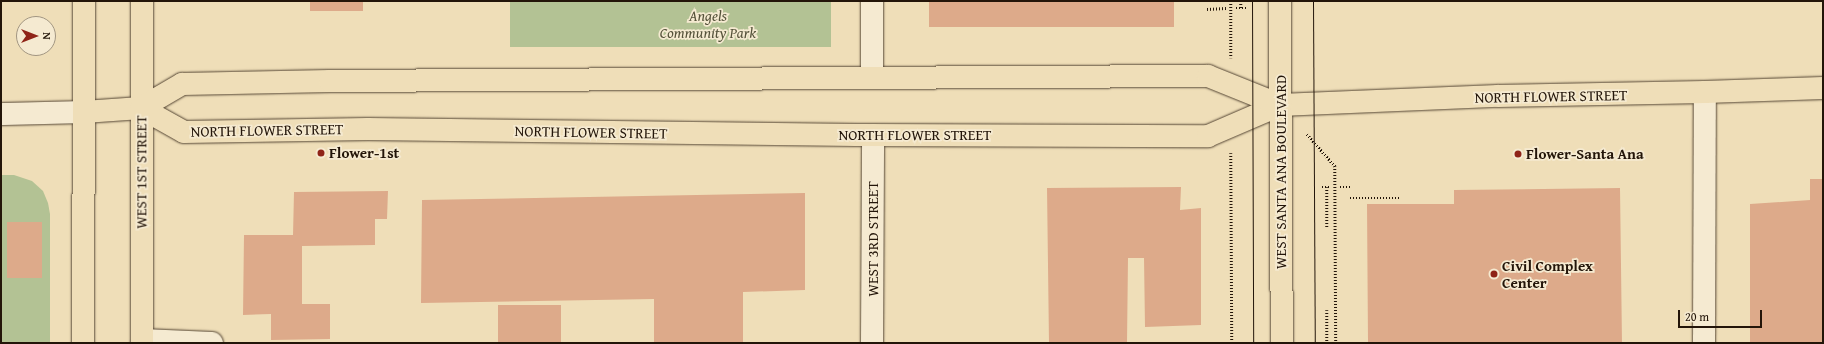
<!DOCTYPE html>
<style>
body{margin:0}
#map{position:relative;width:1824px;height:344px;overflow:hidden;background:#efdeb8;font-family:"Gentium Book Plus",serif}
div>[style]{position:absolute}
.green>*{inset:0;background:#b3c294;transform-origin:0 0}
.building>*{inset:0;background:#ddaa8a;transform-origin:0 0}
.path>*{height:2.5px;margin-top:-1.25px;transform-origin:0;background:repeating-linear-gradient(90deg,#231509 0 1px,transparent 0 3px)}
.roads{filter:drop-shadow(0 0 1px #564735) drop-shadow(0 0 1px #564735)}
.minor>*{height:22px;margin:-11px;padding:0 11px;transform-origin:11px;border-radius:11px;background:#f5ead1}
.major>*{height:22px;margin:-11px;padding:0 11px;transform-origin:11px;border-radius:11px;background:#efdeb8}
.tram>*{height:1px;margin:-0.5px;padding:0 0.5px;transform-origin:0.5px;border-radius:0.5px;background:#231509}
.dots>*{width:11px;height:11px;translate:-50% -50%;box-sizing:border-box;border:2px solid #f5ead1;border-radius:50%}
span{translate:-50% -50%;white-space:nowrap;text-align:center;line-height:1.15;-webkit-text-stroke:3.5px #f5ead1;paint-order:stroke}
.park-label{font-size:15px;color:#55523a;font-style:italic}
.street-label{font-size:15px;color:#231509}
.poi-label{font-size:15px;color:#231509;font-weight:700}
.left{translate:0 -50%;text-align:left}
.frame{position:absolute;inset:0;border:2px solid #231509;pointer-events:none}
.north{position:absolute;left:16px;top:16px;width:40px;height:40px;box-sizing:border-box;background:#f5ead1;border:1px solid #a19581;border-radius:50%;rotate:90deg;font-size:11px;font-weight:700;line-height:16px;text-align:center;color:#231509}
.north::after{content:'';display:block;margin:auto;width:14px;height:18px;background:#8f2418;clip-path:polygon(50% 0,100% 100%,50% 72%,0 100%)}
.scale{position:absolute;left:1678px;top:310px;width:84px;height:18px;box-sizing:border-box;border:2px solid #231509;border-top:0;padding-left:5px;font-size:12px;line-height:14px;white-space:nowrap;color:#231509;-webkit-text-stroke:3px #f5ead1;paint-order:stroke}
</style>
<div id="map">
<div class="green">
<div style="left:510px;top:1px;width:321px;height:46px"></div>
<div style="clip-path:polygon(1px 175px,14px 175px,32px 181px,43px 191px,48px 203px,50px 214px,50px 343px,1px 343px)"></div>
</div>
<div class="building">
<div style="left:310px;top:1px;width:53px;height:10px"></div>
<div style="left:929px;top:1px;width:245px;height:26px"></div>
<div style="clip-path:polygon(1810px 179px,1823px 179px,1823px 343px,1750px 343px,1750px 204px,1810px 200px)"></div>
<div style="clip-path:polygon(1181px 187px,1180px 210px,1201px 208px,1201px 325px,1145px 327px,1144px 258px,1128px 258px,1127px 343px,1049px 343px,1047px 188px)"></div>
<div style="clip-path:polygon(1620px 188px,1622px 343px,1368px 343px,1367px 204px,1454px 204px,1454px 190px)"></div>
<div style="clip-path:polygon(388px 191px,387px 219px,375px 219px,375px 245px,302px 246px,302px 304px,330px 304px,330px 339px,271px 340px,271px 314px,243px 315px,244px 235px,293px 235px,294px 192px)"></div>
<div style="clip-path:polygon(805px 193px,805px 290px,743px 292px,743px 343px,654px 343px,654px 299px,421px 303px,422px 200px)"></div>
<div style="left:7px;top:222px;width:35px;height:56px"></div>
<div style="left:561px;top:305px;width:38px;height:63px;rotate:90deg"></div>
</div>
<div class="path">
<div style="left:1231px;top:1px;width:57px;rotate:90deg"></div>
<div style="left:1241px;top:1px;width:7px;rotate:90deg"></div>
<div style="left:1236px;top:8px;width:10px"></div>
<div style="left:1207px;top:9px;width:19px;rotate:-3deg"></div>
<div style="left:1307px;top:134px;width:43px;rotate:48.8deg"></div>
<div style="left:1335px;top:166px;width:177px;rotate:89.7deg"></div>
<div style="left:1231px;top:153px;width:190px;rotate:89.7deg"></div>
<div style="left:1322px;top:187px;width:9px"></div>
<div style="left:1327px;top:187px;width:41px;rotate:90deg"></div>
<div style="left:1340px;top:187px;width:10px"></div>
<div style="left:1350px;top:198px;width:51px"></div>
<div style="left:1327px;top:310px;width:33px;rotate:90deg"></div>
</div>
<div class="roads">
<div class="minor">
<div style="left:872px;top:1px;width:77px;rotate:90deg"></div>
<div style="left:1px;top:114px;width:83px;rotate:-1.4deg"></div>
<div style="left:142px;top:340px;width:70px;rotate:2.5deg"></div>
<div style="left:872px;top:343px;width:208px;rotate:-89.7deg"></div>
<div style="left:1704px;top:343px;width:251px;rotate:-89.8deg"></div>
</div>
<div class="major">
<div style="left:142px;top:1px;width:342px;rotate:90deg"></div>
<div style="left:1280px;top:1px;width:342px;rotate:89.7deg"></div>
<div style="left:141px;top:108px;width:49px;rotate:29.2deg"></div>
<div style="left:184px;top:132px;width:184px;rotate:-0.9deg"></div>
<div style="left:368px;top:129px;width:488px;rotate:0.7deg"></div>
<div style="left:856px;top:135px;width:352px;rotate:0.2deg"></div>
<div style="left:1208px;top:136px;width:78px;rotate:-23.3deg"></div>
<div style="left:1280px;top:105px;width:218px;rotate:-2.4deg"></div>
<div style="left:1498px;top:96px;width:207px;rotate:-1.1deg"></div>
<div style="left:1705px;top:92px;width:118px;rotate:-1.9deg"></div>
<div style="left:84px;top:112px;width:57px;rotate:-4deg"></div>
<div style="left:141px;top:108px;width:48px;rotate:-30.3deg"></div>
<div style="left:182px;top:84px;width:148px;rotate:-1.2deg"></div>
<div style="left:330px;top:81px;width:878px;rotate:-0.33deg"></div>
<div style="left:1208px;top:76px;width:78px;rotate:21.9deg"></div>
<div style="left:83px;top:343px;width:342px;rotate:-89.8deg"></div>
</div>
</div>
<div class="tram">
<div style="left:1252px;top:1px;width:342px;rotate:89.8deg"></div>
<div style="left:1313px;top:1px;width:342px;rotate:89.7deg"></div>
</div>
<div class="dots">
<div style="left:321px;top:153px;background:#8f2418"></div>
<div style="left:1518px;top:154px;background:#8f2418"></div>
<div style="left:1494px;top:274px;background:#8f2418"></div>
</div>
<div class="park-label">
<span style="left:708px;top:24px">Angels<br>Community Park</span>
</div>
<div class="street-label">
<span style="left:1551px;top:96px;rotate:-1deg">NORTH FLOWER STREET</span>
<span style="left:267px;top:130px;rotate:-1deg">NORTH FLOWER STREET</span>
<span style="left:591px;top:132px;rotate:1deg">NORTH FLOWER STREET</span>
<span style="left:915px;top:135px">NORTH FLOWER STREET</span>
<span style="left:141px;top:172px;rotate:-90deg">WEST 1ST STREET</span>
<span style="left:1281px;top:172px;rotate:-90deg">WEST SANTA ANA BOULEVARD</span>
<span style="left:873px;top:239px;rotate:-90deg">WEST 3RD STREET</span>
</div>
<div class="poi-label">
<span class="left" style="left:329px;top:153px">Flower-1st</span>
<span class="left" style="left:1526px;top:154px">Flower-Santa Ana</span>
<span class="left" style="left:1502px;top:274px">Civil Complex<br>Center</span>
</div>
<div class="frame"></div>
<div class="north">N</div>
<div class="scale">20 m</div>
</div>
